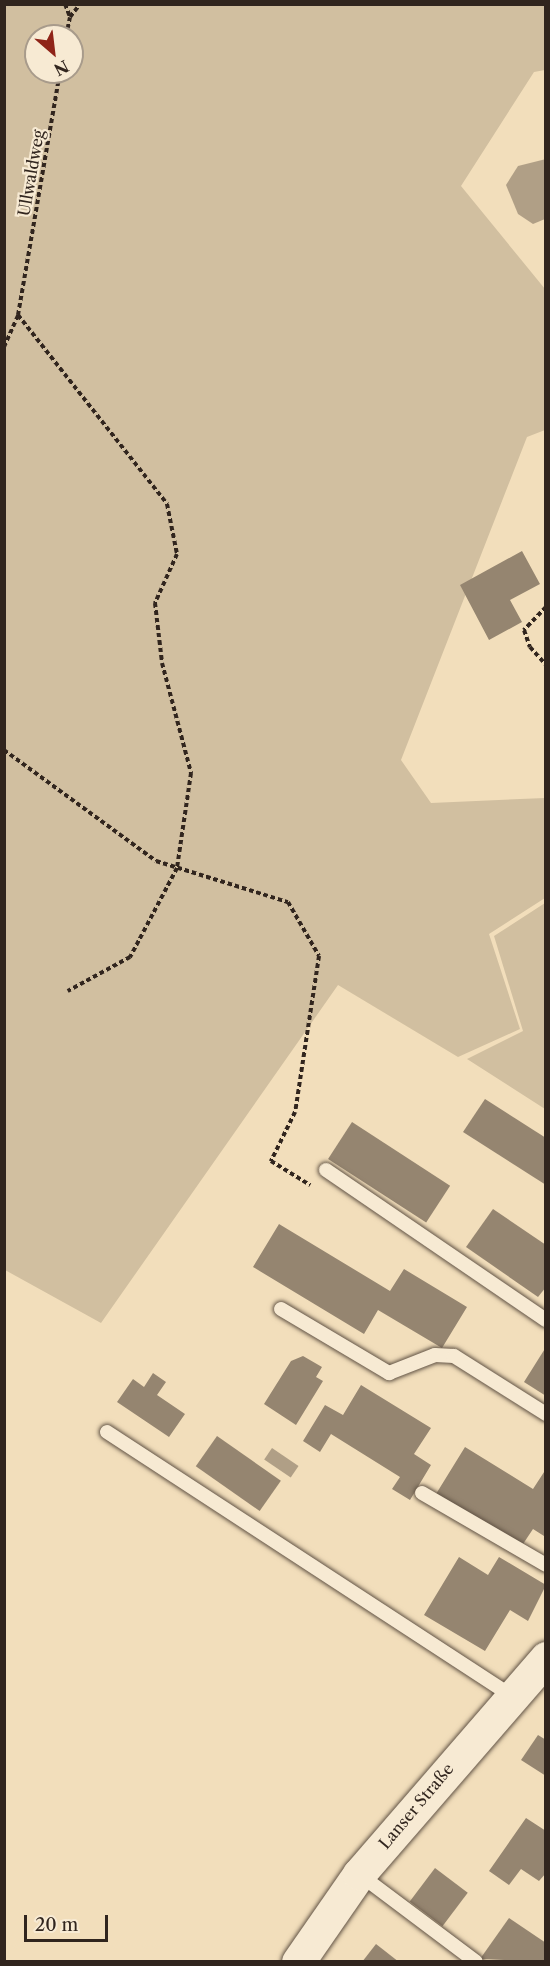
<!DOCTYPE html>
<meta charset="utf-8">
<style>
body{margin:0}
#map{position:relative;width:550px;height:1966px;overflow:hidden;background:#f2debb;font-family:"Libre Caslon Text",serif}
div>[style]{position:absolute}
.green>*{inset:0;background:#d1bfa0}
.water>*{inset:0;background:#b09f86;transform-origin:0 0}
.building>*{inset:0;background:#958570;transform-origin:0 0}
.path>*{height:4px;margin-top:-2px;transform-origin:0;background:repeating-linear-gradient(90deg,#31251e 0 4.5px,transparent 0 7.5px)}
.roads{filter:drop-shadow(0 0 2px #615345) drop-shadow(0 0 2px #615345)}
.service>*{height:14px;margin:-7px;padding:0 7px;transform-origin:7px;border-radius:7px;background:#f7ead3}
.secondary>*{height:33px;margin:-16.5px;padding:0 16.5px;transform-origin:16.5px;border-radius:16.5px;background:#f7ead3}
span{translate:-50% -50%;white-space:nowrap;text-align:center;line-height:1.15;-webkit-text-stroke:4.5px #f7ead3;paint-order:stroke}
.street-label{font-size:16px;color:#31251e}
.frame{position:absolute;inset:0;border:6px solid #31251e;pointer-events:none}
.north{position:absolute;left:24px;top:24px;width:60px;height:60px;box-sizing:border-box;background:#f7ead3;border:2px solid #a89b8b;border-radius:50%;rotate:152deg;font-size:16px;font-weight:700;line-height:24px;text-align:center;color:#31251e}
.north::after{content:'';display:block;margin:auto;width:21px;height:27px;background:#8f2418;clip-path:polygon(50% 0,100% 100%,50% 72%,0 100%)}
.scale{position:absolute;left:24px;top:1915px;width:84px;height:27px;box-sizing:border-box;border:3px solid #31251e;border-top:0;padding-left:8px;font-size:18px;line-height:21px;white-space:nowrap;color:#31251e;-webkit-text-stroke:4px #f7ead3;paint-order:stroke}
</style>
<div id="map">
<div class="green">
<div style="clip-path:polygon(evenodd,4px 5px,545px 5px,545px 70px,534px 72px,461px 186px,545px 289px,545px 430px,527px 437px,401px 760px,431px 803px,545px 798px,545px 898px,489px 934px,520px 1029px,458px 1057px,338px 985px,101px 1323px,5px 1270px,4px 5px,36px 36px,72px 36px,72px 72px,36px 72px,36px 36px)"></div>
<div style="clip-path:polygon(545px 903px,545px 1109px,467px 1059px,523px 1031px,494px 936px)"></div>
</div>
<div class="water">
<div style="clip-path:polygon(546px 159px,545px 219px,533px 224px,518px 214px,506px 185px,518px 166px)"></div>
<div style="left:272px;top:1448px;width:32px;height:14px;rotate:34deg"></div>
</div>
<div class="building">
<div style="clip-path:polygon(522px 551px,540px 584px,510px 600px,522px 622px,489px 640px,460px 585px)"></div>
<div style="clip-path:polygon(485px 1099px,546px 1138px,546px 1185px,463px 1132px)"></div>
<div style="left:352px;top:1122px;width:117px;height:44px;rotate:33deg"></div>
<div style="clip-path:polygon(493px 1209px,546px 1245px,546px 1287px,538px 1297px,466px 1247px)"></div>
<div style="clip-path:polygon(279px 1224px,390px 1291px,404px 1269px,467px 1307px,442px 1348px,378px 1310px,364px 1334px,253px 1267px)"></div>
<div style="clip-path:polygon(546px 1347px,546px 1396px,524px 1382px)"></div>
<div style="clip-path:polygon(303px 1356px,322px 1367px,316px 1377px,323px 1381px,296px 1425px,264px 1404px,291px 1361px)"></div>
<div style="clip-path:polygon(153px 1373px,166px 1382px,157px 1395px,185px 1414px,169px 1437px,117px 1402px,133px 1379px,144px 1387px)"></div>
<div style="clip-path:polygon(361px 1385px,431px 1428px,414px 1454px,431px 1465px,410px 1500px,392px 1489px,400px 1477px,331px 1434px,320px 1452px,303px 1441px,325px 1405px,343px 1415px)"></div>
<div style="left:217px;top:1436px;width:78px;height:37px;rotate:35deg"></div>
<div style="clip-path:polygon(465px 1447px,533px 1489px,546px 1469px,544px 1536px,533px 1529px,521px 1547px,436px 1494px)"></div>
<div style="clip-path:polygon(459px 1557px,488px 1575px,499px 1557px,546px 1585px,528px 1621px,510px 1610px,485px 1651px,424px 1615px)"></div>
<div style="clip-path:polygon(538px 1735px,546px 1740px,546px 1776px,521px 1760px)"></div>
<div style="clip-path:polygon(526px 1818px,546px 1831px,546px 1873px,539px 1881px,521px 1869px,509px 1885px,489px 1871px)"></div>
<div style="left:435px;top:1868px;width:41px;height:42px;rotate:37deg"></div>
<div style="clip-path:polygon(509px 1918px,546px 1943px,546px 1962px,480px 1959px)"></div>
<div style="clip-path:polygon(376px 1944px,399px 1962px,362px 1962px)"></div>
</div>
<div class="path">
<div style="left:65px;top:4px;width:14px;rotate:69deg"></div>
<div style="left:66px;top:36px;width:19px;rotate:-78deg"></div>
<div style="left:70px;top:17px;width:16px;rotate:-52deg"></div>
<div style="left:18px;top:315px;width:241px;rotate:51.7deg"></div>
<div style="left:167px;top:504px;width:51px;rotate:78.7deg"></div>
<div style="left:177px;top:554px;width:54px;rotate:114.2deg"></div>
<div style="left:155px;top:603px;width:60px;rotate:83.3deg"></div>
<div style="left:162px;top:663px;width:114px;rotate:75.2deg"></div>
<div style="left:191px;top:773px;width:96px;rotate:98.4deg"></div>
<div style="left:177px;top:868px;width:101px;rotate:117.8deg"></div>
<div style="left:130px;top:957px;width:71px;rotate:151.3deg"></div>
<div style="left:4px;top:347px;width:35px;rotate:-66deg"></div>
<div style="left:18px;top:315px;width:247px;rotate:-80.2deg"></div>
<div style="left:546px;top:607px;width:32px;rotate:134deg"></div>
<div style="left:524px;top:630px;width:18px;rotate:71deg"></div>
<div style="left:530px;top:647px;width:24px;rotate:48deg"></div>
<div style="left:4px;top:750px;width:188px;rotate:36.1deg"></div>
<div style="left:156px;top:861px;width:138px;rotate:17.3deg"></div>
<div style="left:288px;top:902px;width:62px;rotate:60.1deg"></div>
<div style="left:319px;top:956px;width:158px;rotate:98.7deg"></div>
<div style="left:295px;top:1112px;width:55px;rotate:116.1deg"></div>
<div style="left:271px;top:1161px;width:46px;rotate:31.6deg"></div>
</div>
<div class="roads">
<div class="service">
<div style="left:326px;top:1170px;width:266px;rotate:34.3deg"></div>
<div style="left:281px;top:1309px;width:126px;rotate:30.7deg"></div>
<div style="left:389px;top:1373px;width:49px;rotate:-21.4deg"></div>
<div style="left:435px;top:1355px;width:19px;rotate:3deg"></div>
<div style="left:454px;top:1356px;width:109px;rotate:32.2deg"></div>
<div style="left:107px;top:1432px;width:483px;rotate:33.1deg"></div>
<div style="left:422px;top:1493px;width:143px;rotate:30.1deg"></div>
<div style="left:359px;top:1874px;width:146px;rotate:36.9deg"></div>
</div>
<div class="secondary">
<div style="left:298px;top:1962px;width:107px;rotate:-55.3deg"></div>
<div style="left:359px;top:1874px;width:286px;rotate:-49.1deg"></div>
</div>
</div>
<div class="street-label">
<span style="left:31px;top:173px;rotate:-80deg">Ullwaldweg</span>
<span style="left:416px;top:1806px;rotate:-50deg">Lanser Straße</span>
</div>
<div class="frame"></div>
<div class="north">N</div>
<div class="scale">20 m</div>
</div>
